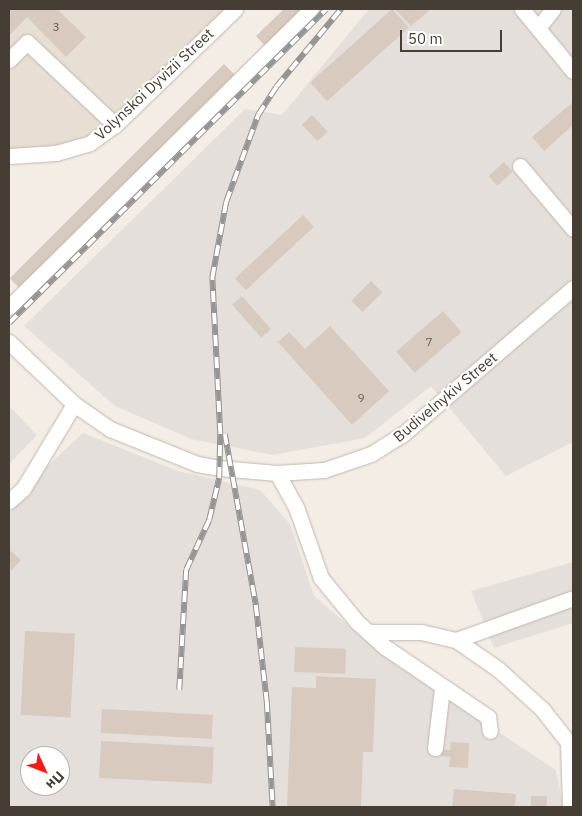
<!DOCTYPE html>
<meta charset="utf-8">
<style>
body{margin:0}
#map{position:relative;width:582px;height:816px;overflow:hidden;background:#f3ede6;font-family:"IBM Plex Sans",sans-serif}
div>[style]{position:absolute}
.residential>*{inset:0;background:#e7dfd4}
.industrial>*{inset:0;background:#e5dfdb}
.building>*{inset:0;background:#d8cabe;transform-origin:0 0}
.roads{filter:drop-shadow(0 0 1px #c2b7ab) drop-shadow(0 0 1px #c2b7ab)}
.minor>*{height:15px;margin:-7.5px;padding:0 7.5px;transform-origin:7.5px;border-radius:7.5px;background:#fff}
.rail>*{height:5.5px;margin-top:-2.75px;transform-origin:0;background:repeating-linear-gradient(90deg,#fff 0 11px,#959595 0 22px);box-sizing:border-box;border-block:1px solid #959595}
span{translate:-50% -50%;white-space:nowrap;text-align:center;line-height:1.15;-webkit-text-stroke:4px #fff;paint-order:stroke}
.number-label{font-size:12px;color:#6a6057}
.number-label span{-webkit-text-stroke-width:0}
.street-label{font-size:15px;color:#463d35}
.frame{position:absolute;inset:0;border:10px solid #463d35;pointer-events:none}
.north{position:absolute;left:20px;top:746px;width:50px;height:50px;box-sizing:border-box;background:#fff;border:1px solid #b5b1ae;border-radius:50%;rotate:133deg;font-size:14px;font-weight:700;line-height:20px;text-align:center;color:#463d35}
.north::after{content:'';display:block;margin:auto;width:18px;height:22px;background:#ff1711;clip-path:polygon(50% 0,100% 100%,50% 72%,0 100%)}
.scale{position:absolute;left:400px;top:30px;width:102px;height:22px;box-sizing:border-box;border:2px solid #463d35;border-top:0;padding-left:6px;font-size:15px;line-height:18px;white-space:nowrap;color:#463d35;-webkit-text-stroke:4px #fff;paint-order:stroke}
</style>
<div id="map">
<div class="residential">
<div style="clip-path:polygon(9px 9px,235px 9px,90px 143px,9px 156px)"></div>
</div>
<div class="industrial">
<div style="clip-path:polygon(369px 9px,573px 9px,573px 442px,506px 476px,431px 386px,365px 438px,273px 455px,191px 439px,115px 406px,24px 326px,245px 109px,282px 115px)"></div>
<div style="clip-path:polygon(9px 406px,37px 435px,9px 464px)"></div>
<div style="clip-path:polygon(evenodd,83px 433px,178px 471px,260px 490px,290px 524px,314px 596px,388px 659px,556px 770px,563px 807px,9px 807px,9px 514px,23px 489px,83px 433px,30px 756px,60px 756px,60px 786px,30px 786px,30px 756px)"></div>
<div style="clip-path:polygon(573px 562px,573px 623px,494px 648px,471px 591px)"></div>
</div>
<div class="building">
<div style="clip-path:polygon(9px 9px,57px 9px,86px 37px,66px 57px,27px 17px,9px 36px)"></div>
<div style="clip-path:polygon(284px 9px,302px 9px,265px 46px,256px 36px)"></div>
<div style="left:392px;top:9px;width:25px;height:110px;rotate:48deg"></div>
<div style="clip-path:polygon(395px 9px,431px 9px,411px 26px)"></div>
<div style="left:224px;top:64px;width:16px;height:303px;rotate:45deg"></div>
<div style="clip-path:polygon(573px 102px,573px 125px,544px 151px,532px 137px)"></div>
<div style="left:312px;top:115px;width:23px;height:14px;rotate:47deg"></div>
<div style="left:504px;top:162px;width:13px;height:21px;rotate:48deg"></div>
<div style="left:303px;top:215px;width:16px;height:93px;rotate:47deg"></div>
<div style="left:371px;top:281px;width:16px;height:28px;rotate:45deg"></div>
<div style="left:242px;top:296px;width:44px;height:13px;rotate:49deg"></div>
<div style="left:443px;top:311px;width:28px;height:62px;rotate:49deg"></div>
<div style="clip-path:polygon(330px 326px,389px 391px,352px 425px,278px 342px,289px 332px,305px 349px)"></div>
<div style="clip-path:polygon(11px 551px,21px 560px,11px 571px,9px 554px)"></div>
<div style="left:25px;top:631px;width:50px;height:84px;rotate:3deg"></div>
<div style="left:295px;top:647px;width:51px;height:25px;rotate:2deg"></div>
<div style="clip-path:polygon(316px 676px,376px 679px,373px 752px,363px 752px,361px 807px,287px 807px,292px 687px,316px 688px)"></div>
<div style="left:102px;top:709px;width:111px;height:24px;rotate:3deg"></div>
<div style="left:101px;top:741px;width:113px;height:37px;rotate:3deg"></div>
<div style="clip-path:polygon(451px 742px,469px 743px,468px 768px,449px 767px,450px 757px,441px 756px,441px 750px,450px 750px)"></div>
<div style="clip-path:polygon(454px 789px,516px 794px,515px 807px,452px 807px)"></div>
<div style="left:531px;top:796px;width:16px;height:11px"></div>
</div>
<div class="roads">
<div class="minor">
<div style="left:522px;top:9px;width:80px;rotate:50.6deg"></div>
<div style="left:538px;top:28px;width:24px;rotate:-52deg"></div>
<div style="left:9px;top:60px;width:25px;rotate:-45deg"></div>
<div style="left:27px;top:42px;width:121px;rotate:43.3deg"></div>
<div style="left:9px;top:156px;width:47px;rotate:-3.7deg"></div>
<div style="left:56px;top:153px;width:35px;rotate:-16deg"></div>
<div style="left:90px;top:143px;width:31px;rotate:-36deg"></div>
<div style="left:115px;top:125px;width:167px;rotate:-44deg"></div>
<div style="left:520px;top:166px;width:82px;rotate:49.9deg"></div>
<div style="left:9px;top:307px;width:424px;rotate:-44.6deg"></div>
<div style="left:9px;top:342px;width:90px;rotate:43.6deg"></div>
<div style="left:74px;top:404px;width:44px;rotate:34.8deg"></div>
<div style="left:110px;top:429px;width:94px;rotate:21.9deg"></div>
<div style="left:197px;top:464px;width:22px;rotate:10deg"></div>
<div style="left:219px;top:468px;width:58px;rotate:4.9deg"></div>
<div style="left:277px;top:473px;width:47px;rotate:-3.7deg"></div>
<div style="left:324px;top:470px;width:50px;rotate:-18.8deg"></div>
<div style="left:371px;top:454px;width:36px;rotate:-32deg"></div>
<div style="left:402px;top:435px;width:225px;rotate:-40.7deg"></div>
<div style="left:277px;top:473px;width:39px;rotate:61deg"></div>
<div style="left:296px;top:507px;width:75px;rotate:70.6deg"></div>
<div style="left:321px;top:578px;width:57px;rotate:50.7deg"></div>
<div style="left:357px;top:622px;width:38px;rotate:42deg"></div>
<div style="left:385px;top:647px;width:125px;rotate:34.2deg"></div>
<div style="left:488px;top:717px;width:14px;rotate:82deg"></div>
<div style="left:9px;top:501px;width:18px;rotate:-41deg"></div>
<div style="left:23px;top:489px;width:99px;rotate:-59deg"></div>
<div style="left:368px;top:632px;width:53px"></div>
<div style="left:421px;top:632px;width:36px;rotate:13deg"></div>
<div style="left:456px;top:640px;width:51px;rotate:34.6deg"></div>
<div style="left:498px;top:669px;width:59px;rotate:42.3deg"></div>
<div style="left:542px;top:709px;width:42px;rotate:51.8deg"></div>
<div style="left:568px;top:742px;width:65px;rotate:88.2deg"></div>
<div style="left:456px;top:640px;width:124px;rotate:-19.7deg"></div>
<div style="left:435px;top:748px;width:60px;rotate:-83.3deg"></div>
</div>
</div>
<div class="rail">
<div style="left:9px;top:323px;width:446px;rotate:-44.7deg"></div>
<div style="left:225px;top:434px;width:174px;rotate:79.7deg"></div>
<div style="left:256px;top:605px;width:97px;rotate:83.5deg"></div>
<div style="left:267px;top:701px;width:106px;rotate:86.8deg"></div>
<div style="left:179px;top:690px;width:120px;rotate:-86.7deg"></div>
<div style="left:186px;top:570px;width:55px;rotate:-65.3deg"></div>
<div style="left:209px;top:520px;width:43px;rotate:-76.6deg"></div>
<div style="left:219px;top:478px;width:44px;rotate:-88.7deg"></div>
<div style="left:220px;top:434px;width:156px;rotate:-92.9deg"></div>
<div style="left:212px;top:278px;width:77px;rotate:-79.6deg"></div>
<div style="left:226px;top:202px;width:93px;rotate:-69.8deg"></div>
<div style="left:258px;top:115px;width:33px;rotate:-57deg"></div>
<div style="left:276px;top:87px;width:102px;rotate:-50.2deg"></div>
</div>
<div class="number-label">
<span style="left:56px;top:27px">3</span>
<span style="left:429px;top:342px">7</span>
<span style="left:361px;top:398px">9</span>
</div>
<div class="street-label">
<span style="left:154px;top:84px;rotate:-43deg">Volynskoi Dyvizii Street</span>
<span style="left:445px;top:397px;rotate:-40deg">Budivelnykiv Street</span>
</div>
<div class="frame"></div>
<div class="north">Пн</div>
<div class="scale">50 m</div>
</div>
